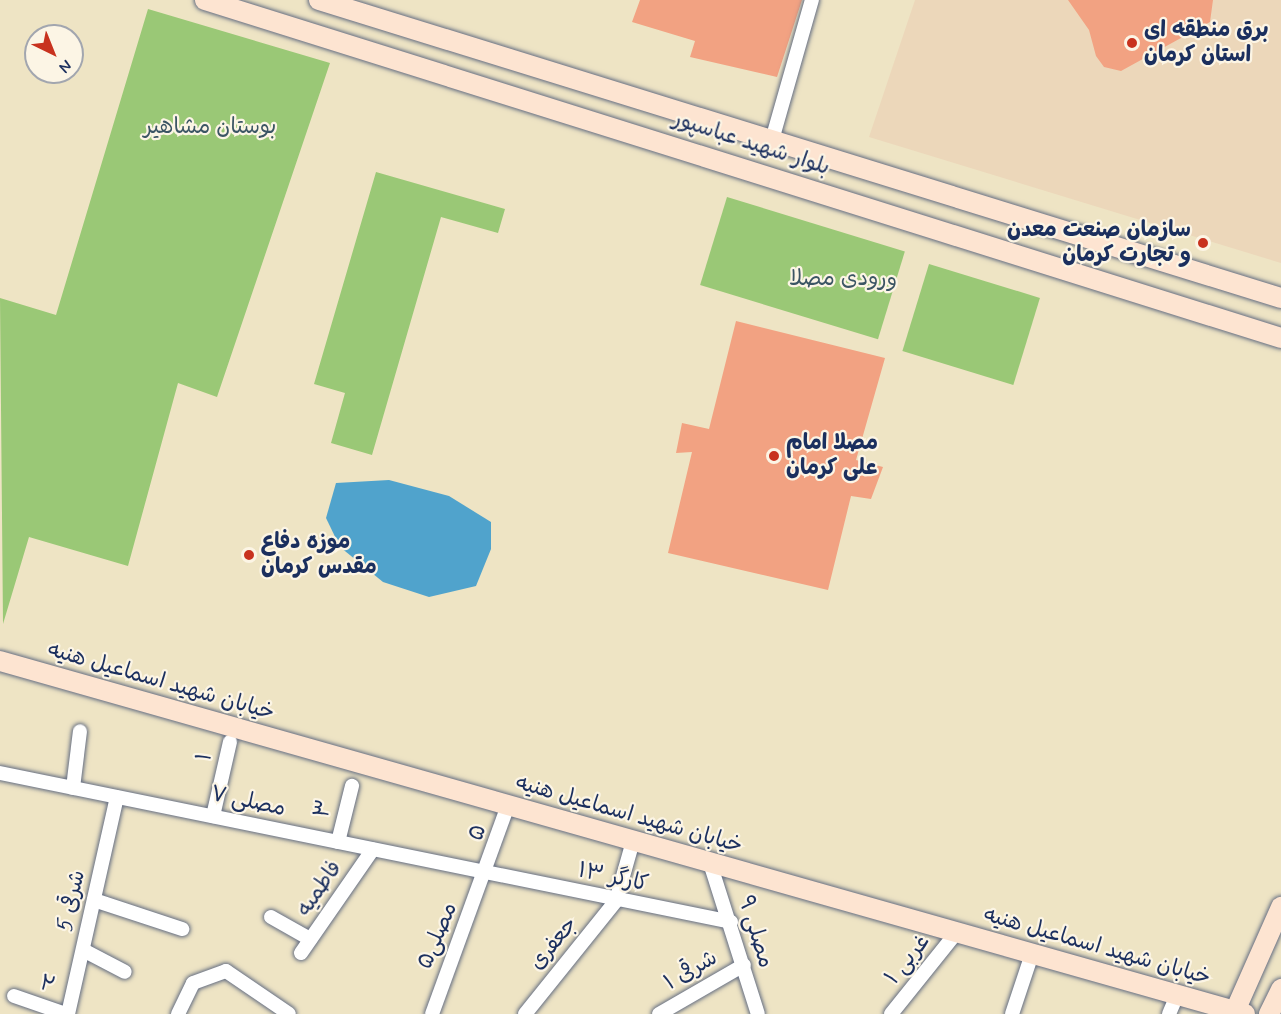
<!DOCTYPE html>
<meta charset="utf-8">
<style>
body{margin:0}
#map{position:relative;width:1281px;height:1014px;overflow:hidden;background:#eee4c4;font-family:Mynerve,"Playpen Sans Arabic",sans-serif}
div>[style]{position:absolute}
.built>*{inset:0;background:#ecd7ba}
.green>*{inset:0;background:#9ac876;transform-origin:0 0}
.water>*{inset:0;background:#50a3cc}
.building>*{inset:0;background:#f2a282}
.roads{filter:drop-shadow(0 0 2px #656e82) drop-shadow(0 0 2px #656e82)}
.minor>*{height:14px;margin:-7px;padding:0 7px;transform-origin:7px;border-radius:7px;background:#fff}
.secondary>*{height:20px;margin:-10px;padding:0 10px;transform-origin:10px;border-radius:10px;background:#fde4d1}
.dots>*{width:16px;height:16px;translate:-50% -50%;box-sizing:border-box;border:3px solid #fcf5e5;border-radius:50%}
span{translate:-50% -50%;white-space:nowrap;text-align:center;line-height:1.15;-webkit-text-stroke:4.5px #fcf5e5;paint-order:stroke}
.poi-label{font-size:22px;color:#1b2f5e;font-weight:700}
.left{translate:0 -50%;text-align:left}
.right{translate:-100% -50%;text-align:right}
.park-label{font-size:22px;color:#3b5564}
.street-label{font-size:22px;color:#1b2f5e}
.north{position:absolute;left:24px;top:24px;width:60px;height:60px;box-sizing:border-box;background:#fcf5e5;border:2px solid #a2a6af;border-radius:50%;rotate:137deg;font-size:16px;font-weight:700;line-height:24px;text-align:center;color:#1b2f5e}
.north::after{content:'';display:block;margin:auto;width:21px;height:27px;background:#c8321e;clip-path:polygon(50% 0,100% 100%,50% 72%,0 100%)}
</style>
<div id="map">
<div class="built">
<div style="clip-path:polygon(915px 0,1281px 0,1281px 263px,869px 137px)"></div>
</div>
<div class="green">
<div style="clip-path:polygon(148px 9px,330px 63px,217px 397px,178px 383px,128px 566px,29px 537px,3px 624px,0 298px,56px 315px)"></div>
<div style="clip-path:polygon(376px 172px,505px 209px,498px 233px,441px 217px,372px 455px,331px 443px,345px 393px,314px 384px)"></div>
<div style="left:727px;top:197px;width:186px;height:92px;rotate:17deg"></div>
<div style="left:929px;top:264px;width:116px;height:91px;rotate:17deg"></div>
</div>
<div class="water">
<div style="clip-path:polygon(389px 480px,449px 496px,491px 522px,491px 549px,476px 586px,429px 597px,383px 582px,340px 547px,326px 518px,336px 483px)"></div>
</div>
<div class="building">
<div style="clip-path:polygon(640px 0,802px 0,777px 77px,690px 57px,695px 41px,632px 22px)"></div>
<div style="clip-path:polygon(1068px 0,1213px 0,1210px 22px,1121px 71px,1104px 67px,1096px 56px,1089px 30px)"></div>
<div style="clip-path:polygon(736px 321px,885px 358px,856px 460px,883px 467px,871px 499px,851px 496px,828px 590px,668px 553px,692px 452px,676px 453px,682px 423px,709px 429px)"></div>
</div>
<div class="roads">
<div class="minor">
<div style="left:772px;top:140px;width:146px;rotate:-74.1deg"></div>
<div style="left:0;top:773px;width:746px;rotate:11.52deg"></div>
<div style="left:73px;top:788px;width:57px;rotate:-83deg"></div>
<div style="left:213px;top:816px;width:76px;rotate:-77.1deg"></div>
<div style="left:338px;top:842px;width:58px;rotate:-76deg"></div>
<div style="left:710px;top:863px;width:158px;rotate:72.4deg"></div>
<div style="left:94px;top:900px;width:93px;rotate:18.2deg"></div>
<div style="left:271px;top:917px;width:45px;rotate:29.4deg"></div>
<div style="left:83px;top:950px;width:47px;rotate:27.6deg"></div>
<div style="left:301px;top:953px;width:126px;rotate:-55.3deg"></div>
<div style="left:14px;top:996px;width:55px;rotate:19.1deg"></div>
<div style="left:68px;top:1014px;width:222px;rotate:-77.3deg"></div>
<div style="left:178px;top:1014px;width:34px;rotate:-64deg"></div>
<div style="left:193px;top:983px;width:35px;rotate:-20deg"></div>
<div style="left:226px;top:971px;width:76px;rotate:34.3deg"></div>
<div style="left:432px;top:1014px;width:222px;rotate:-70deg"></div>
<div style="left:525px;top:1014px;width:145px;rotate:-51.2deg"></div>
<div style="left:616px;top:901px;width:62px;rotate:-74.2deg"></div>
<div style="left:659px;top:1014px;width:98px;rotate:-30deg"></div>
<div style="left:891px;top:1014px;width:105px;rotate:-51.2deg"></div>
<div style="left:1012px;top:1014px;width:63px;rotate:-71.6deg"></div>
<div style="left:1169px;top:1014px;width:21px;rotate:-67deg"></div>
</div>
<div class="secondary">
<div style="left:205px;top:0;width:1128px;rotate:17.44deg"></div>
<div style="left:319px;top:0;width:1007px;rotate:17.21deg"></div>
<div style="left:0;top:661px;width:1294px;rotate:15.83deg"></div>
<div style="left:1235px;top:1011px;width:114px;rotate:-66.1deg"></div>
<div style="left:1269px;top:1014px;width:28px;rotate:-64deg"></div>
</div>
</div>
<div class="dots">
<div style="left:1132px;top:43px;background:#c8321e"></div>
<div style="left:1203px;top:243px;background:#c8321e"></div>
<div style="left:774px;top:456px;background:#c8321e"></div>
<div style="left:249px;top:555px;background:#c8321e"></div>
</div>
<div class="poi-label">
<span class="left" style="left:1144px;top:43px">برق منطقه ای<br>استان کرمان</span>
<span class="right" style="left:1191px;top:243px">سازمان صنعت معدن<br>و تجارت کرمان</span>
<span class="left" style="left:786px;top:456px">مصلا امام<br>علی کرمان</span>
<span class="left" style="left:261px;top:555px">موزه دفاع<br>مقدس کرمان</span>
</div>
<div class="park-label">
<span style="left:210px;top:128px">بوستان مشاهیر</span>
<span style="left:843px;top:280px">ورودی مصلا</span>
</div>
<div class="street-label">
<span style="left:751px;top:144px;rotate:18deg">بلوار شهید عباسپور</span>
<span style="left:161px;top:682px;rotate:16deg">خیابان شهید اسماعیل هنیه</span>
<span style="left:205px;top:757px;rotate:-78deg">۱</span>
<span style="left:248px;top:802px;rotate:12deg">مصلی ۷</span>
<span style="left:324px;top:809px;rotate:-76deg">۳</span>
<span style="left:629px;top:815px;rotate:16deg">خیابان شهید اسماعیل هنیه</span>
<span style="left:478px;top:833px;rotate:-73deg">۵</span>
<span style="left:613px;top:878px;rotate:12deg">کارگر ۱۳</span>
<span style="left:320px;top:889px;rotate:-55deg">فاطمیه</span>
<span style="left:72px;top:901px;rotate:-77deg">شرقی 5</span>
<span style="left:755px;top:932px;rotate:73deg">مصلی ۹</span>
<span style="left:438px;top:936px;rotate:-67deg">مصلی۵</span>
<span style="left:554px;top:944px;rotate:-50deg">جعفری</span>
<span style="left:1097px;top:947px;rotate:16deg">خیابان شهید اسماعیل هنیه</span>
<span style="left:908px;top:960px;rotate:-51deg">۱ غربی</span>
<span style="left:691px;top:971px;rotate:-30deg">۱ شرقی</span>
<span style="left:47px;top:985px;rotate:19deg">۲</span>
</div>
<div class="north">N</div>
</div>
